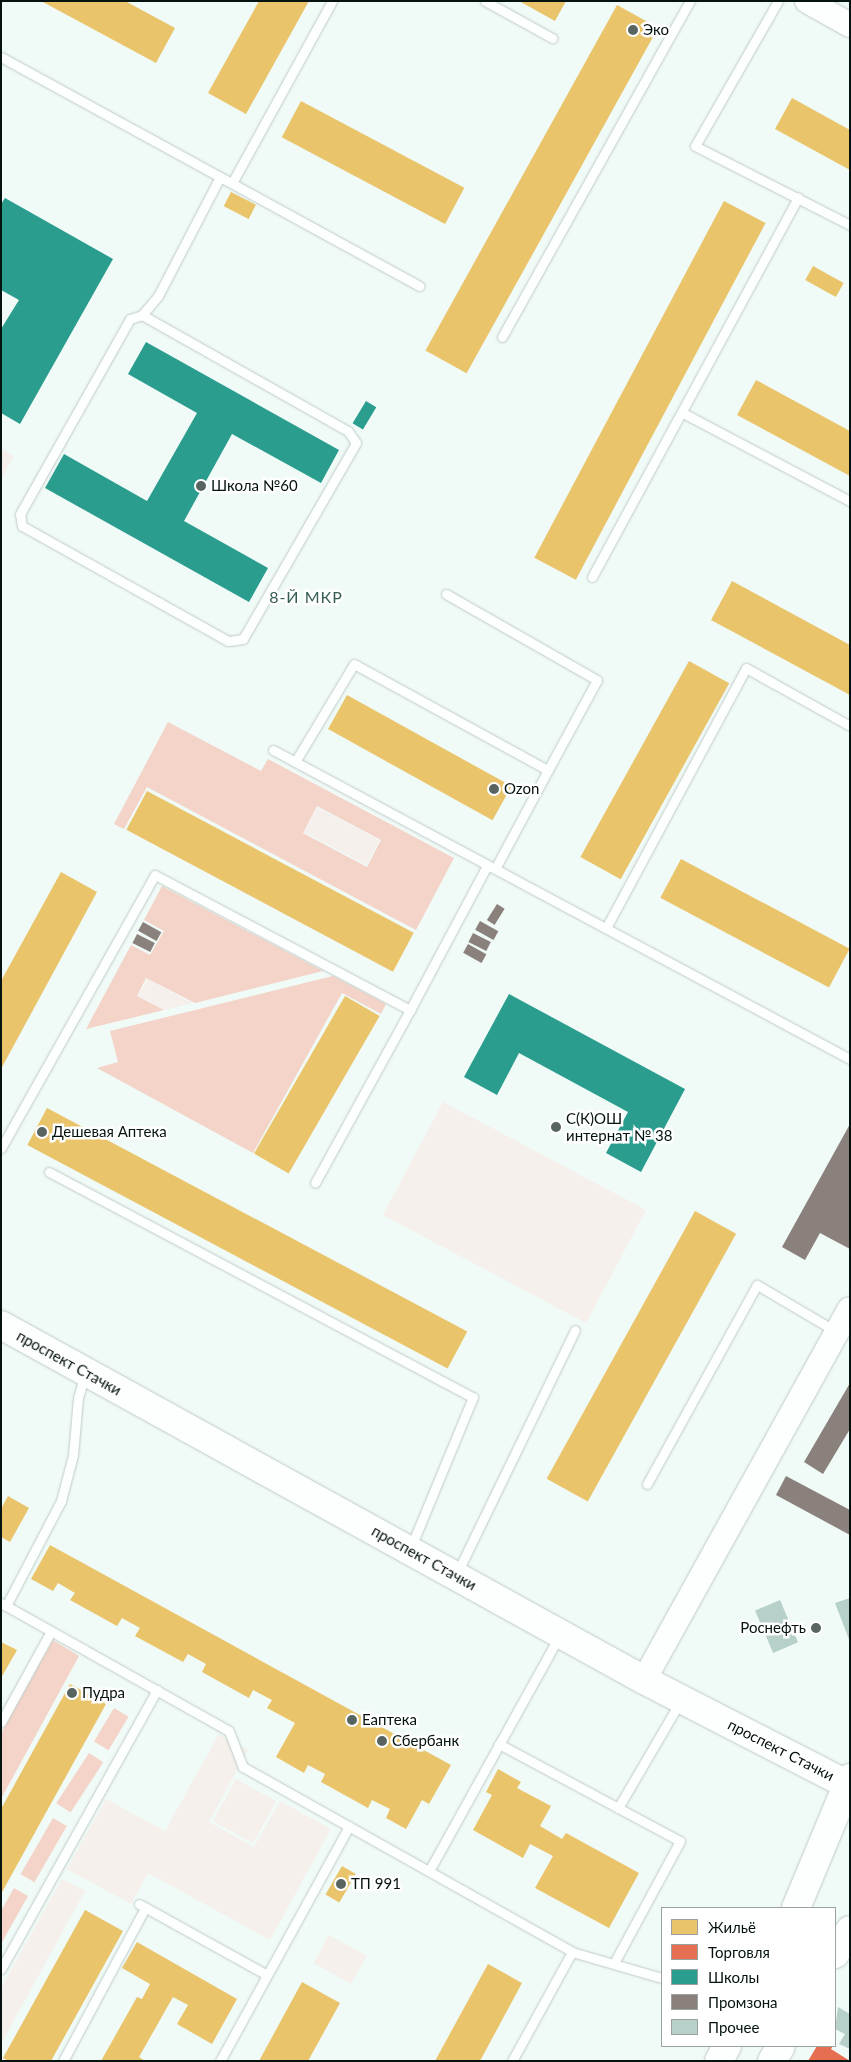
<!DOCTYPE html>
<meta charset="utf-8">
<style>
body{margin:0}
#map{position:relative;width:851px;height:2062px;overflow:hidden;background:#f0faf7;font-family:Lato,sans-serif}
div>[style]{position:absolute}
.green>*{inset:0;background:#f5f0eb;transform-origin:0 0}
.forest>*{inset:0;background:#f4d4c8;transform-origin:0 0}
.homes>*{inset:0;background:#e9c46a;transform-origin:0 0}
.shops>*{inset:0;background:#e76f51}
.schools>*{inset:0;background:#2a9d8f;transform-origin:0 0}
.industry>*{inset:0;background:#8a817c;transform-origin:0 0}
.building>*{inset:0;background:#b7d0ca;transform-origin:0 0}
.roads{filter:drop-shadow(0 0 1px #becbc7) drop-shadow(0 0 1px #becbc7)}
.lane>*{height:9px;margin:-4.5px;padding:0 4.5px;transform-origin:4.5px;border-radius:4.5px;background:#fdfefe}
.secondary>*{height:24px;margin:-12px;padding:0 12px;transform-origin:12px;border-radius:12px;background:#fdfefe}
.primary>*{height:28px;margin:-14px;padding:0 14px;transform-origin:14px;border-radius:14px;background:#fdfefe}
.highway>*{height:28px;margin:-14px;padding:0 14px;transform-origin:14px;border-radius:14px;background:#fdfefe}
.dots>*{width:14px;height:14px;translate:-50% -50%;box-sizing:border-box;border:2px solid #fff;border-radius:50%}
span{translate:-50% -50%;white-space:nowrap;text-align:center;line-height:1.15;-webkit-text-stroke:5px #fff;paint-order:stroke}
.poi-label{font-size:15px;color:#04130f}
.left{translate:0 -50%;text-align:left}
.right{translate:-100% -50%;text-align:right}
.street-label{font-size:15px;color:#04130f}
.neighbourhood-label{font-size:16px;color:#355d54;letter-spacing:1px}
.frame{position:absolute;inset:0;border:2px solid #04130f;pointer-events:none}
.legend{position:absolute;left:661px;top:1907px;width:175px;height:140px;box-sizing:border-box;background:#fff;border:1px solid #9ba19f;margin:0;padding:6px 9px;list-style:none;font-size:15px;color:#04130f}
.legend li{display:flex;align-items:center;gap:10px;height:25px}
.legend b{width:25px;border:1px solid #9ba19f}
</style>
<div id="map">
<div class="green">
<div style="clip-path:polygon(1px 449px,14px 456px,1px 479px)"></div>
<div style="left:317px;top:807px;width:71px;height:28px;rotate:28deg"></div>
<div style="clip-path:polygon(147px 979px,193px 1003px,165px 1010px,138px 996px)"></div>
<div style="left:443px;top:1102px;width:230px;height:128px;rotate:28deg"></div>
<div style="clip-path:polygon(219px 1734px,248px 1750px,209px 1822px,254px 1847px,280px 1801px,331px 1829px,270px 1940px,148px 1873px,131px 1904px,67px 1869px,106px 1799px,165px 1831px)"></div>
<div style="left:236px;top:1779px;width:46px;height:48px;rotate:29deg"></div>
<div style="clip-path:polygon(62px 1879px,85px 1891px,1px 2044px,1px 1988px)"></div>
<div style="left:329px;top:1935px;width:43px;height:32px;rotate:29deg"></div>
</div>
<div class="forest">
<div style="clip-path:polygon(evenodd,168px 722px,261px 771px,268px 759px,454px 858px,416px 930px,147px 787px,124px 829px,114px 824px,168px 722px,317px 806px,381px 840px,367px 867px,303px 833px,317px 806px)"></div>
<div style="clip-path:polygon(162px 886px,323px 971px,195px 1003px,146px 978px,137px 996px,164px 1010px,86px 1029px,131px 945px,150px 955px,164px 931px,144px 920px)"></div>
<div style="clip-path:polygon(333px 976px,386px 1004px,381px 1014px,342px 993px,253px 1153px,97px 1068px,118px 1062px,110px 1031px)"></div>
<div style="clip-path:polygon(53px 1640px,79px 1656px,1px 1799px,1px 1733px)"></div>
<div style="left:114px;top:1708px;width:17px;height:39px;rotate:31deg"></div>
<div style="left:89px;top:1753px;width:17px;height:60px;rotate:33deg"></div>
<div style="left:53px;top:1818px;width:16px;height:65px;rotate:30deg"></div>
<div style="clip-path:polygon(14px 1888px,28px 1896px,1px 1944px,1px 1911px)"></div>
</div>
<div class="homes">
<div style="clip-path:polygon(41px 1px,125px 1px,175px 28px,156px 63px)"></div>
<div style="clip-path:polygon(259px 1px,309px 1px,246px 114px,208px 93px)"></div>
<div style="clip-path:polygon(519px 1px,566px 1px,555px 21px)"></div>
<div style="left:617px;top:5px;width:47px;height:395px;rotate:29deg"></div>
<div style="clip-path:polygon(792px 98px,850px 130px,850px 170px,775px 129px)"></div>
<div style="left:301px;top:101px;width:185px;height:41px;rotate:28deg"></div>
<div style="left:231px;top:192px;width:28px;height:16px;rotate:27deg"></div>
<div style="left:724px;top:201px;width:47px;height:404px;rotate:28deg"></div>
<div style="left:813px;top:266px;width:35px;height:16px;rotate:29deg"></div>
<div style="clip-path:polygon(756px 380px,850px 431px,850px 476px,737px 415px)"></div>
<div style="clip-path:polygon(732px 581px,850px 645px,850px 695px,711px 620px)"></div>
<div style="left:689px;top:661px;width:46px;height:224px;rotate:29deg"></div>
<div style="left:347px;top:695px;width:188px;height:39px;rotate:29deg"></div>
<div style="left:147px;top:791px;width:302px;height:44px;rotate:28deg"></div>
<div style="left:681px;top:859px;width:191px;height:44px;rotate:28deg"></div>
<div style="clip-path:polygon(61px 872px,97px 892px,1px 1069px,1px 981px)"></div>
<div style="left:345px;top:996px;width:40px;height:182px;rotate:30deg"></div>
<div style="left:47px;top:1108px;width:476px;height:42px;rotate:28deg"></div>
<div style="left:695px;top:1211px;width:47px;height:306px;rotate:29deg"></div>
<div style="clip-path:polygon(8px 1496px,29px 1508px,10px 1542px,1px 1537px,1px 1509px)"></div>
<div style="clip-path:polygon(50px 1545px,451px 1765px,429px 1804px,422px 1800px,406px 1829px,386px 1818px,390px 1809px,372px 1800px,368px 1808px,321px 1782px,325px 1774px,308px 1765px,304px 1773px,276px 1757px,295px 1723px,267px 1708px,272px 1700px,253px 1690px,249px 1698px,202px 1672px,206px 1664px,188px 1654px,183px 1662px,135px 1636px,140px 1628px,122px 1618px,117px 1626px,70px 1600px,75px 1593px,58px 1583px,53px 1591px,31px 1579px)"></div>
<div style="clip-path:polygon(1px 1642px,17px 1650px,1px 1678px)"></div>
<div style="clip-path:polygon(70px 1684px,106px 1704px,1px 1894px,1px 1809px)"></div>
<div style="clip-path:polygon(498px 1769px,521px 1782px,517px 1788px,551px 1806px,540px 1826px,562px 1839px,566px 1833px,639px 1873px,609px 1928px,535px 1888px,553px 1856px,530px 1844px,523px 1858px,473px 1830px,492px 1795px,486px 1792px)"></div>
<div style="left:342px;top:1866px;width:16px;height:33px;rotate:30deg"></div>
<div style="clip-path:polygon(85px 1910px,123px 1931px,51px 2061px,9px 2061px,3px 2058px)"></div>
<div style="clip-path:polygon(137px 1942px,237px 1999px,212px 2044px,177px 2024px,188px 2005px,173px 1997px,139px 2057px,145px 2061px,101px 2061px,137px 1997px,142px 1999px,150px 1984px,122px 1968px)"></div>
<div style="clip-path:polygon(488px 1964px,522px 1983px,480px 2061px,435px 2061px)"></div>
<div style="clip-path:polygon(302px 1982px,340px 2003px,308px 2061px,259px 2061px)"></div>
</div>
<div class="shops">
<div style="clip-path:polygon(817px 2046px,833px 2046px,831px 2049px,850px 2061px,808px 2061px)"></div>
</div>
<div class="schools">
<div style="clip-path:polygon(5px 198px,113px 259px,20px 424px,1px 413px,1px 329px,19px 300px,1px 290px,1px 204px)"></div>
<div style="clip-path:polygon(146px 342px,339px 450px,321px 483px,232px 434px,184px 521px,268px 568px,249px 602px,45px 488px,64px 454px,147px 501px,197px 413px,128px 374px)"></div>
<div style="left:366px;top:401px;width:12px;height:26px;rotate:31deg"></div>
<div style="clip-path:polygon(509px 994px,685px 1089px,641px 1172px,606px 1153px,628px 1112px,519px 1053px,497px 1095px,464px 1077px)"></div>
</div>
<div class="industry">
<div style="left:497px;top:904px;width:9px;height:19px;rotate:32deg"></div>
<div style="left:480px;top:921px;width:21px;height:10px;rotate:29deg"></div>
<div style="left:143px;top:922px;width:21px;height:10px;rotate:29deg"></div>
<div style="left:473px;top:933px;width:20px;height:10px;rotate:27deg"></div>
<div style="left:137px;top:934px;width:20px;height:10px;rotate:27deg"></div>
<div style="left:468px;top:944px;width:21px;height:10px;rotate:29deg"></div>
<div style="clip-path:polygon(850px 1124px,850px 1249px,820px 1233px,805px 1260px,782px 1247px)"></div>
<div style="clip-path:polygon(850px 1383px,850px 1429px,823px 1474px,804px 1462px)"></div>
<div style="clip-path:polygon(786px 1476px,850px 1510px,850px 1535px,776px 1495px)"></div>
</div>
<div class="building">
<div style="clip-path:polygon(850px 1598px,850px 1642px,835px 1603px)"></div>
<div style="left:780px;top:1600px;width:46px;height:27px;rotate:67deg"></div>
<div style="clip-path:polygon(838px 2007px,850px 2014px,850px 2049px,839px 2044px,845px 2034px,835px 2029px)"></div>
</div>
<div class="roads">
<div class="lane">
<div style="left:485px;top:1px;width:77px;rotate:28.9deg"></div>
<div style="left:778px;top:1px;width:167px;rotate:119.8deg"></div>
<div style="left:695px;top:146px;width:174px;rotate:27deg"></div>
<div style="left:1px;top:57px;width:477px;rotate:28.7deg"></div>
<div style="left:232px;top:183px;width:208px;rotate:-61.2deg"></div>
<div style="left:142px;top:315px;width:236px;rotate:29.4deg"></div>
<div style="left:348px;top:431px;width:14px;rotate:56deg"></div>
<div style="left:356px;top:443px;width:226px;rotate:120deg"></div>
<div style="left:243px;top:639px;width:15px;rotate:172deg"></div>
<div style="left:228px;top:641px;width:236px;rotate:-150.8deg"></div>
<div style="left:22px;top:526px;width:12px;rotate:-99deg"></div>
<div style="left:20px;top:514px;width:224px;rotate:-60.6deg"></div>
<div style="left:130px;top:319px;width:13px;rotate:-18deg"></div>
<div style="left:142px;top:315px;width:25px;rotate:-50deg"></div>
<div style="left:158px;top:296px;width:134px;rotate:-62.5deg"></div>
<div style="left:502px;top:337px;width:385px;rotate:-60.8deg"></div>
<div style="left:683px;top:413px;width:189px;rotate:27.8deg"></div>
<div style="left:592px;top:577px;width:432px;rotate:-61.5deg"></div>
<div style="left:446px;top:594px;width:174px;rotate:29.7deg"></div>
<div style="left:597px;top:680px;width:102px;rotate:118.6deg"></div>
<div style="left:273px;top:750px;width:655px;rotate:28.17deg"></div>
<div style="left:295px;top:762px;width:114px;rotate:-59deg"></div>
<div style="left:354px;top:664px;width:221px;rotate:28.7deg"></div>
<div style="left:548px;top:770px;width:112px;rotate:118.2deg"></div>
<div style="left:606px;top:928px;width:295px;rotate:-61.7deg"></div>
<div style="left:746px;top:668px;width:119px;rotate:29.1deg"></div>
<div style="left:410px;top:1010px;width:163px;rotate:-61.9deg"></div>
<div style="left:1px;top:1148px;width:313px;rotate:-60.6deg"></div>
<div style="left:155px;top:875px;width:289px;rotate:27.9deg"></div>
<div style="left:410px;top:1010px;width:197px;rotate:118.8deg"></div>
<div style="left:49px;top:1172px;width:480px;rotate:28deg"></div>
<div style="left:473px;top:1397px;width:162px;rotate:112.5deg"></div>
<div style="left:647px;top:1484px;width:227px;rotate:-61.1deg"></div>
<div style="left:757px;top:1285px;width:93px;rotate:30.4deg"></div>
<div style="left:457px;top:1573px;width:270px;rotate:-64.1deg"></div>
<div style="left:1px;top:1603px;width:261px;rotate:29.3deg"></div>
<div style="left:229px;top:1731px;width:39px;rotate:69deg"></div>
<div style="left:243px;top:1767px;width:377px;rotate:29.3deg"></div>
<div style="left:572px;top:1952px;width:94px;rotate:16.1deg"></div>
<div style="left:6px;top:1606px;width:119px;rotate:-62.4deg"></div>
<div style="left:61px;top:1501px;width:48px;rotate:-75.4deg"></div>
<div style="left:73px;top:1455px;width:57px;rotate:-85deg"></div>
<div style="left:78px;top:1398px;width:25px;rotate:-74deg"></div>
<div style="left:1px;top:1722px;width:104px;rotate:-61.2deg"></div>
<div style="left:499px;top:1744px;width:205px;rotate:28.2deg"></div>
<div style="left:680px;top:1841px;width:139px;rotate:118.4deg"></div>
<div style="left:618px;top:1808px;width:123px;rotate:-59.7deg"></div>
<div style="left:429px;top:1871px;width:269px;rotate:-61deg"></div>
<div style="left:139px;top:1904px;width:146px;rotate:29deg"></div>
<div style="left:1px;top:1969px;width:320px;rotate:-60.8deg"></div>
<div style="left:63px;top:2061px;width:174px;rotate:-61.8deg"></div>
<div style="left:220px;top:2061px;width:268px;rotate:-61.2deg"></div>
<div style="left:512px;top:2061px;width:124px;rotate:-61.2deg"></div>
</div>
<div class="secondary">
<div style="left:807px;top:1px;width:49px;rotate:29.2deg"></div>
<div style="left:644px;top:1680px;width:424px;rotate:-61deg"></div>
</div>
<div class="primary">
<div style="left:1px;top:1325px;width:734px;rotate:28.9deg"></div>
<div style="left:644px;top:1680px;width:232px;rotate:27.2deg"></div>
</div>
<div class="highway">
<div style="left:796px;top:1908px;width:141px;rotate:-67.4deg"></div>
<div style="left:835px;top:1954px;width:28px;rotate:-58deg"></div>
<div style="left:719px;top:2061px;width:17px;rotate:-62deg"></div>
<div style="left:772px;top:2061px;width:17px;rotate:-59deg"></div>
</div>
</div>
<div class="dots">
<div style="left:633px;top:30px;background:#576460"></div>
<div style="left:201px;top:486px;background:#576460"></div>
<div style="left:494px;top:789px;background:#576460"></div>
<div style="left:556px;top:1127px;background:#576460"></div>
<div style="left:42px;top:1132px;background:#576460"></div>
<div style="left:816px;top:1628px;background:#576460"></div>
<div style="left:72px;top:1693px;background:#576460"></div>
<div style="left:352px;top:1720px;background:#576460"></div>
<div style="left:382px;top:1741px;background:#576460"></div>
<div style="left:341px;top:1884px;background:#576460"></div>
</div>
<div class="poi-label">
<span class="left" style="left:643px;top:30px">Эко</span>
<span class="left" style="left:211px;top:486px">Школа №60</span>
<span class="left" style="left:504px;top:789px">Ozon</span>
<span class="left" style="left:566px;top:1127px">С(К)ОШ<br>интернат № 38</span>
<span class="left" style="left:52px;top:1132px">Дешевая Аптека</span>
<span class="right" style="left:806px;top:1628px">Роснефть</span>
<span class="left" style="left:82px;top:1693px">Пудра</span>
<span class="left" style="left:362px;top:1720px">Еаптека</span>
<span class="left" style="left:392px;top:1741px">Сбербанк</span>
<span class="left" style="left:351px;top:1884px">ТП 991</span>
</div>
<div class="street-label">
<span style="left:69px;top:1363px;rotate:29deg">проспект Стачки</span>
<span style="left:424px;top:1558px;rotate:29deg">проспект Стачки</span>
<span style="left:781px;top:1750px;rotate:27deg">проспект Стачки</span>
</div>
<div class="neighbourhood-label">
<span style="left:306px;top:597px">8-Й МКР</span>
</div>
<div class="frame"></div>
<ul class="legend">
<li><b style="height:14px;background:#e9c46a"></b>Жильё</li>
<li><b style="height:14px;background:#e76f51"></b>Торговля</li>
<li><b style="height:14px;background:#2a9d8f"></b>Школы</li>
<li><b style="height:14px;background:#8a817c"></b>Промзона</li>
<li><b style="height:14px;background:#b7d0ca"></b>Прочее</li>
</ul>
</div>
